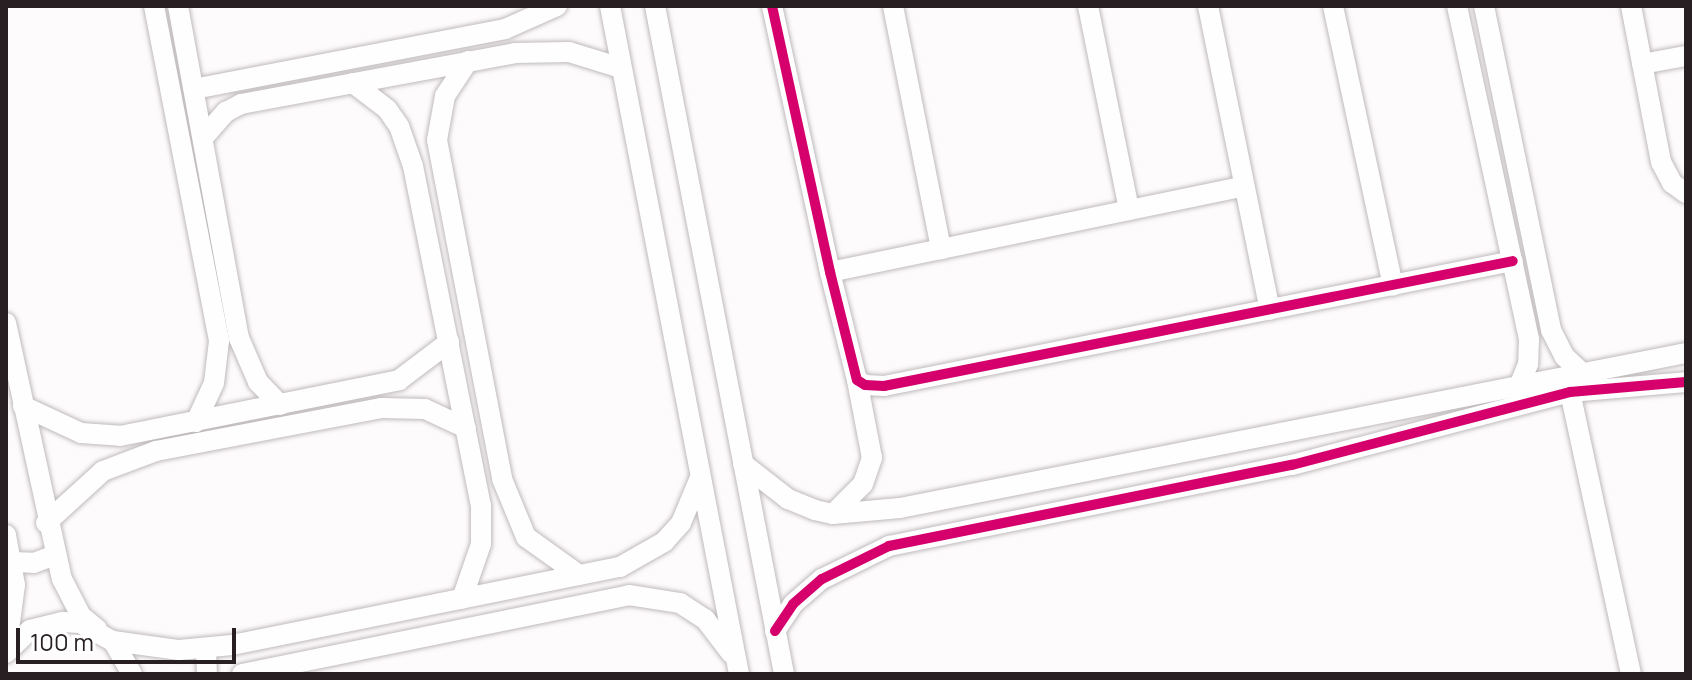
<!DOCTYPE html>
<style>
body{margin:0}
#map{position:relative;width:1692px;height:680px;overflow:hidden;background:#fefbfc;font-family:Manrope,sans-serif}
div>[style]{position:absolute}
.roads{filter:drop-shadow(0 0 2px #bfbabb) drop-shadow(0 0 2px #bfbabb)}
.minor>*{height:20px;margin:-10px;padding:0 10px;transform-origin:10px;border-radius:10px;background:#fffeff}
.cycleway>*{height:10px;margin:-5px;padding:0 5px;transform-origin:5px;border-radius:5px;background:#d6006c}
span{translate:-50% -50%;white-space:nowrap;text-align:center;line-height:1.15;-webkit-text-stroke:6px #fff;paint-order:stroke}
.frame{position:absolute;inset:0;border:8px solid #271f21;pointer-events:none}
.scale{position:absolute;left:16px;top:628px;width:220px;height:36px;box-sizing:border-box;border:4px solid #271f21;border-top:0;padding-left:10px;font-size:24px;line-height:28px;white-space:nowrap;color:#271f21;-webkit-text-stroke:6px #fff;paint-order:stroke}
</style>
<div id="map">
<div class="roads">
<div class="minor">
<div style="left:154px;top:6px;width:341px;rotate:79deg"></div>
<div style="left:219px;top:341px;width:42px;rotate:96.8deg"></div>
<div style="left:214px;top:383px;width:43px;rotate:114.8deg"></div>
<div style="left:178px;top:6px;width:338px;rotate:79.6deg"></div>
<div style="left:239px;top:338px;width:48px;rotate:66.6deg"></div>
<div style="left:258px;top:382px;width:32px;rotate:46deg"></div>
<div style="left:610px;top:6px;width:680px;rotate:79.07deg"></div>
<div style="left:655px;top:6px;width:680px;rotate:79.07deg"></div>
<div style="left:772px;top:6px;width:272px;rotate:77.7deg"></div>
<div style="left:830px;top:272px;width:111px;rotate:76deg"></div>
<div style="left:857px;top:380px;width:9px;rotate:32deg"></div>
<div style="left:865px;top:385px;width:19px;rotate:3deg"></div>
<div style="left:884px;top:386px;width:641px;rotate:-11.24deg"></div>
<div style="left:893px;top:6px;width:248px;rotate:78.8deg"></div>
<div style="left:1088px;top:6px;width:208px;rotate:78.6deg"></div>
<div style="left:1208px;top:6px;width:310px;rotate:78.5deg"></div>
<div style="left:1333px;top:6px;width:286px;rotate:77.9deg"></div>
<div style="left:1457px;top:6px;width:341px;rotate:77.8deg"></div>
<div style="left:1529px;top:339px;width:25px;rotate:92deg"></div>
<div style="left:1528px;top:364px;width:24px;rotate:112deg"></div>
<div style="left:1484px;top:6px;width:331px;rotate:78.3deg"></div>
<div style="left:1551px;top:330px;width:30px;rotate:63deg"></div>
<div style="left:1565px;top:357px;width:25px;rotate:43deg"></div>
<div style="left:1631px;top:6px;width:159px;rotate:79.1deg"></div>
<div style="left:1661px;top:162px;width:24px;rotate:62deg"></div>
<div style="left:1672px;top:183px;width:17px;rotate:36deg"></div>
<div style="left:468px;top:61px;width:42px;rotate:123.3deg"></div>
<div style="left:445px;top:96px;width:45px;rotate:100.3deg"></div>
<div style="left:437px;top:140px;width:345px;rotate:79.1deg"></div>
<div style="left:502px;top:479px;width:63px;rotate:67.5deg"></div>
<div style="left:526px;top:537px;width:65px;rotate:35.6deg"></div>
<div style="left:1642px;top:64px;width:45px;rotate:-10.3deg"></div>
<div style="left:353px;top:83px;width:43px;rotate:37.4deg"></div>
<div style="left:387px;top:109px;width:21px;rotate:55deg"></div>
<div style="left:399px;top:126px;width:42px;rotate:70.7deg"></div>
<div style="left:413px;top:166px;width:346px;rotate:78.7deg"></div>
<div style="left:481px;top:505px;width:39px;rotate:90deg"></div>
<div style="left:481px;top:544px;width:58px;rotate:109.1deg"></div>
<div style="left:194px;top:89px;width:317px;rotate:-10.9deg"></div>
<div style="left:505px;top:29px;width:57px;rotate:-23.9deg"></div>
<div style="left:203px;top:138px;width:35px;rotate:-49deg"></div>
<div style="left:226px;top:112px;width:17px;rotate:-28deg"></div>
<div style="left:241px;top:104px;width:279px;rotate:-10.5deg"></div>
<div style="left:515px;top:53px;width:54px;rotate:-1.1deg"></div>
<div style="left:569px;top:52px;width:54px;rotate:17.1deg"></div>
<div style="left:830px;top:272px;width:423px;rotate:-11.7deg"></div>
<div style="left:6px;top:323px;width:262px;rotate:77.7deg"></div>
<div style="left:62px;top:579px;width:42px;rotate:62.8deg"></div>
<div style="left:81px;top:616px;width:21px;rotate:39deg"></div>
<div style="left:1570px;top:392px;width:289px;rotate:77.8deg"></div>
<div style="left:23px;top:406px;width:64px;rotate:25deg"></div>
<div style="left:81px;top:433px;width:39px;rotate:4deg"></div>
<div style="left:120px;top:436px;width:285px;rotate:-11.3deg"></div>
<div style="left:399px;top:380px;width:63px;rotate:-37.2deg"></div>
<div style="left:743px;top:464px;width:57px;rotate:37.9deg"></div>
<div style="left:788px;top:499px;width:29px;rotate:22deg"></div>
<div style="left:815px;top:510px;width:18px;rotate:13deg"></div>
<div style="left:833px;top:514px;width:67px;rotate:-5.1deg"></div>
<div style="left:900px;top:508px;width:801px;rotate:-11.16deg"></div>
<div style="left:833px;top:514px;width:42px;rotate:-45deg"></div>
<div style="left:863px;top:484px;width:28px;rotate:-71deg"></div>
<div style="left:872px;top:458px;width:79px;rotate:-100.9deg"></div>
<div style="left:46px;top:523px;width:77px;rotate:-42.4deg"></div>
<div style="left:103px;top:471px;width:57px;rotate:-20.7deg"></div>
<div style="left:156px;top:451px;width:230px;rotate:-10.8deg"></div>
<div style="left:382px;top:408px;width:43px;rotate:1.3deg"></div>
<div style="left:425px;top:409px;width:45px;rotate:24.9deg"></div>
<div style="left:6px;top:535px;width:51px;rotate:79.8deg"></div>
<div style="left:15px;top:585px;width:68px;rotate:97.7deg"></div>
<div style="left:11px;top:562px;width:23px;rotate:2deg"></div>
<div style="left:34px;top:563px;width:22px;rotate:-21deg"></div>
<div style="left:775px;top:631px;width:32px;rotate:-56deg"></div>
<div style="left:793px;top:604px;width:38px;rotate:-41deg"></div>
<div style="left:822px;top:579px;width:75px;rotate:-26.2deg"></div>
<div style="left:889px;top:546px;width:411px;rotate:-11.4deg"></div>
<div style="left:1292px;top:465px;width:287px;rotate:-14.7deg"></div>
<div style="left:1570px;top:392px;width:116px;rotate:-4.9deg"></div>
<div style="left:113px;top:641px;width:67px;rotate:7.8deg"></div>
<div style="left:179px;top:650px;width:53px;rotate:-5.4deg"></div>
<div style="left:232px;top:645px;width:396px;rotate:-11.4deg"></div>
<div style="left:620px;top:567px;width:51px;rotate:-29.6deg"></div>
<div style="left:664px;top:542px;width:25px;rotate:-48deg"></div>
<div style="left:681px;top:523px;width:47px;rotate:-67.3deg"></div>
<div style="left:206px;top:648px;width:26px;rotate:88deg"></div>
<div style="left:6px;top:653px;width:33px;rotate:-44deg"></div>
<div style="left:30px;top:630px;width:34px;rotate:-14deg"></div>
<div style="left:63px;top:622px;width:17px;rotate:3deg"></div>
<div style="left:80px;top:623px;width:38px;rotate:29deg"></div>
<div style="left:113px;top:641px;width:38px;rotate:60deg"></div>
<div style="left:242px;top:674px;width:395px;rotate:-11.5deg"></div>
<div style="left:629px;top:595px;width:52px;rotate:8.9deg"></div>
<div style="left:680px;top:603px;width:30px;rotate:33deg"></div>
<div style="left:705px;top:619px;width:43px;rotate:52.6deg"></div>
</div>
</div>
<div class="cycleway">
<div style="left:772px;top:6px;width:272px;rotate:77.7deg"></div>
<div style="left:830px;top:272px;width:111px;rotate:76deg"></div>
<div style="left:857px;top:380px;width:9px;rotate:32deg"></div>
<div style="left:865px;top:385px;width:19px;rotate:3deg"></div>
<div style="left:884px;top:386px;width:641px;rotate:-11.24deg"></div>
<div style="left:775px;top:631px;width:32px;rotate:-56deg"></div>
<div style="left:793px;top:604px;width:38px;rotate:-41deg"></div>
<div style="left:822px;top:579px;width:75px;rotate:-26.2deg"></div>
<div style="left:889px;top:546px;width:411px;rotate:-11.4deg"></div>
<div style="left:1292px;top:465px;width:287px;rotate:-14.7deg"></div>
<div style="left:1570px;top:392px;width:116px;rotate:-4.9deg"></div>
</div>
<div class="frame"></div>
<div class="scale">100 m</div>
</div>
